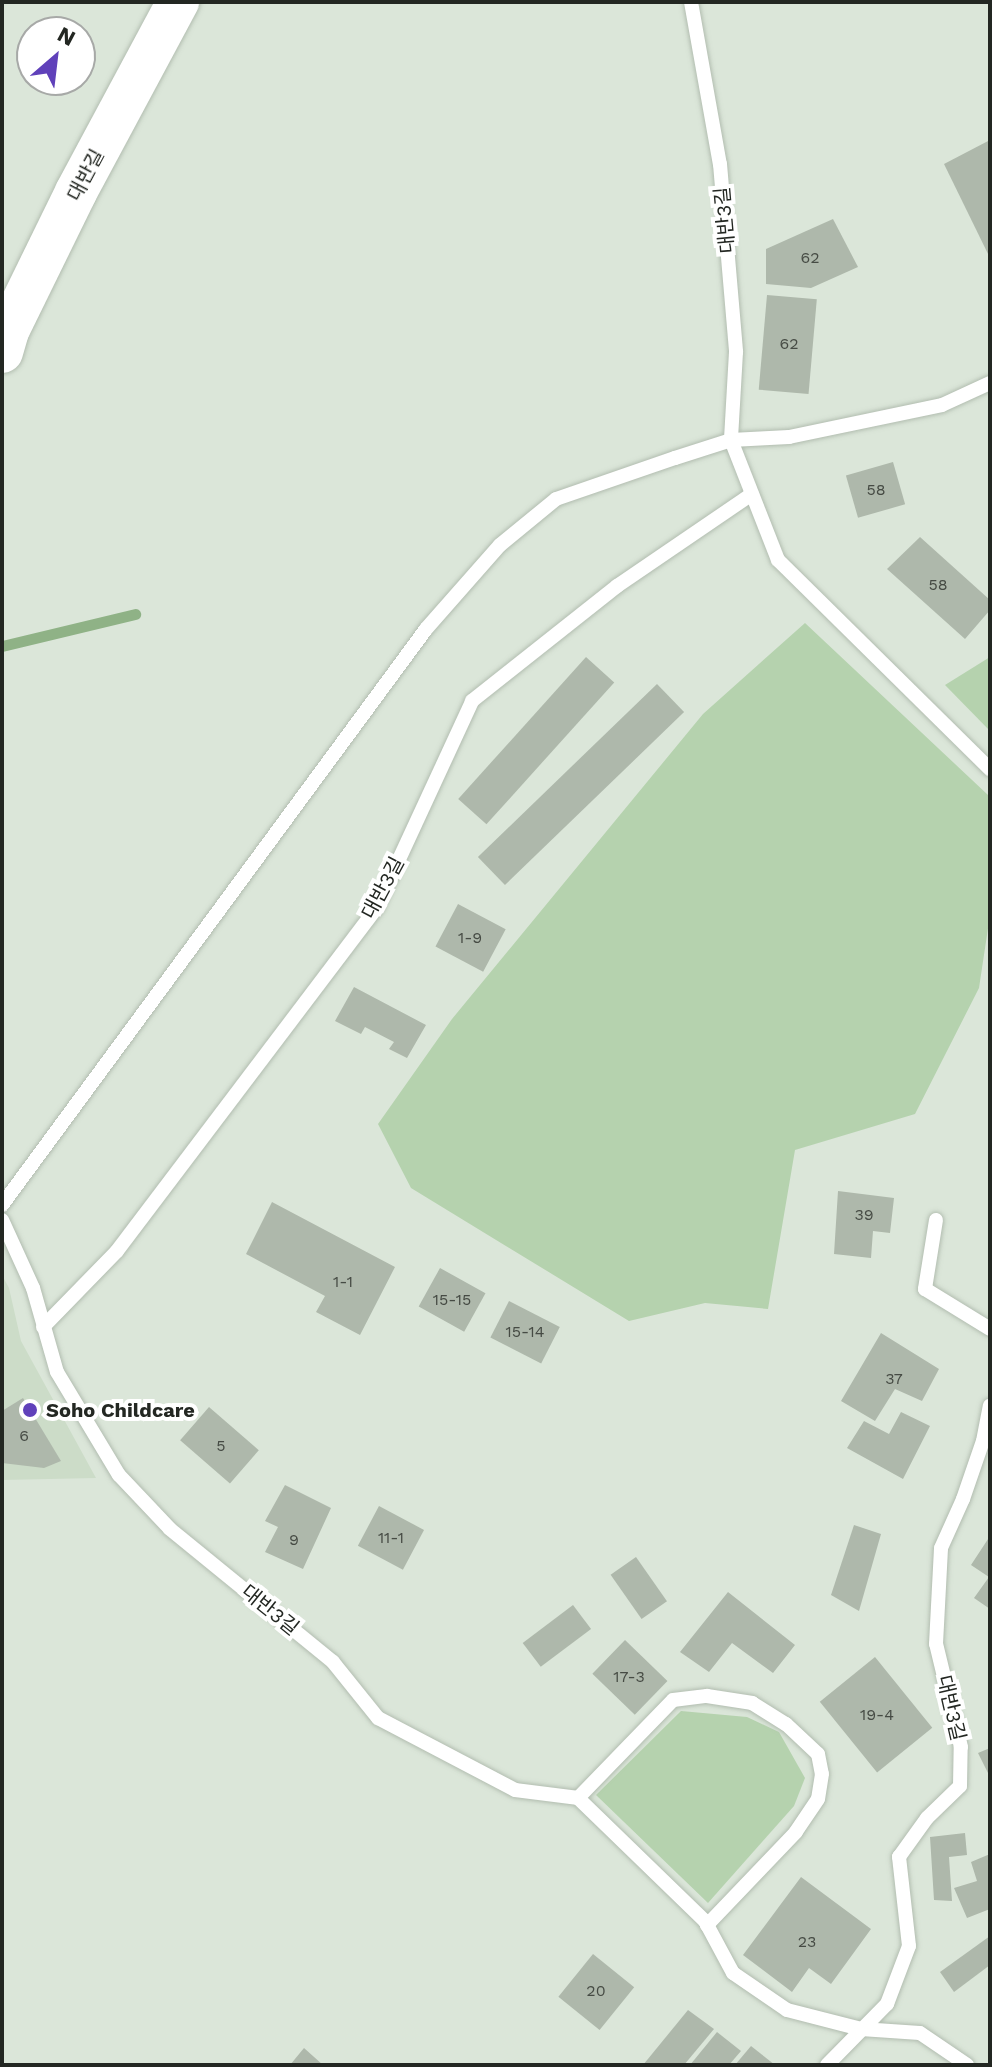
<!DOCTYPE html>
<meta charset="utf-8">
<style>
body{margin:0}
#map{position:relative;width:992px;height:2067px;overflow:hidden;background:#dbe6d9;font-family:"Work Sans","Noto Sans KR",sans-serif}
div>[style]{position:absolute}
.built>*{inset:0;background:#ccdcc8}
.green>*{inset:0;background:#b5d2ae}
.stream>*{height:11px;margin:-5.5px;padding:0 5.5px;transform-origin:5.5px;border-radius:5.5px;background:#8fb286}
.building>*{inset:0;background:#aeb8ab;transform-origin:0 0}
.roads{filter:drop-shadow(0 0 2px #b2bdb0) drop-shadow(0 0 2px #b2bdb0)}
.lane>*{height:14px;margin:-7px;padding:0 7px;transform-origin:7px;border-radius:7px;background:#fff}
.secondary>*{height:42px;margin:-21px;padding:0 21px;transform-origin:21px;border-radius:21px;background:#fff}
.dots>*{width:22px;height:22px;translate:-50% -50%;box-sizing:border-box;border:4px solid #fff;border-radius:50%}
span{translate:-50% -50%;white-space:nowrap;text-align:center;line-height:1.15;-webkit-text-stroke:8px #fff;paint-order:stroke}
.number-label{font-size:16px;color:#464b44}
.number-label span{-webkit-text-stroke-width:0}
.street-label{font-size:20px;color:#232722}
.poi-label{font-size:20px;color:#232722;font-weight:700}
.left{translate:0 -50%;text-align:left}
.frame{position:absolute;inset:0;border:4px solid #232722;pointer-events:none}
.north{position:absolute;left:16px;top:16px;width:80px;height:80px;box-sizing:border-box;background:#fff;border:2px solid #a7a9a7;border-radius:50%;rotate:28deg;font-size:22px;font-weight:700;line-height:32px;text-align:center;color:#232722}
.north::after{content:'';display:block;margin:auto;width:28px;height:36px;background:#6041ba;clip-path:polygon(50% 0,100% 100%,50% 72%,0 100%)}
</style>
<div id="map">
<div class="built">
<div style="clip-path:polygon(2px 1275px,9px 1288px,21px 1341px,96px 1478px,2px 1480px)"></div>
</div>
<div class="green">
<div style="clip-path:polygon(805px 623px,988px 795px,990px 915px,979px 988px,915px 1114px,795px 1150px,768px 1309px,705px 1303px,629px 1321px,411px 1188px,378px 1124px,452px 1019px,703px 714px)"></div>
<div style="clip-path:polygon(990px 657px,990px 731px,945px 685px)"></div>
<div style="clip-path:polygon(681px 1711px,747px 1717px,779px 1732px,805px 1778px,794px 1806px,708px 1903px,596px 1795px)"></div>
</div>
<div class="stream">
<div style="left:2px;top:646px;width:137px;rotate:-13.5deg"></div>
</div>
<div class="building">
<div style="clip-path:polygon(990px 140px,990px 258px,944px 164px)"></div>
<div style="clip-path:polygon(833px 219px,858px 267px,811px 288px,766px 284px,766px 249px)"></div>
<div style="left:767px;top:295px;width:50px;height:95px;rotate:5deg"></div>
<div style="left:893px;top:462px;width:44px;height:49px;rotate:74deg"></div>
<div style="clip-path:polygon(920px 537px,990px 600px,990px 610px,965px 639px,887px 569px)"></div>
<div style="left:586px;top:657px;width:38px;height:191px;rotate:42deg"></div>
<div style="left:657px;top:684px;width:39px;height:249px;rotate:46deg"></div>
<div style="left:458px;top:904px;width:54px;height:48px;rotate:28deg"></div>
<div style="clip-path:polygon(354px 987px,426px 1025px,407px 1058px,389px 1049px,394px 1042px,365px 1027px,361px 1034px,335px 1021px)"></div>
<div style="clip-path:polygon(838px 1191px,894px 1198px,890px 1233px,873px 1231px,871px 1258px,834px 1254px)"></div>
<div style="clip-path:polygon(272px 1202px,395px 1267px,360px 1335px,316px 1312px,325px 1296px,246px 1254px)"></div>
<div style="left:440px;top:1268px;width:52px;height:44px;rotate:29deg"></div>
<div style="left:509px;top:1301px;width:57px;height:41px;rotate:27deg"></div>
<div style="clip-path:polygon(881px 1333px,939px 1369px,922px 1401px,895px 1389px,875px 1421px,841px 1401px)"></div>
<div style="clip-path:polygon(23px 1398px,61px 1461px,44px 1468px,2px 1463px,2px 1411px)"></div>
<div style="left:209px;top:1407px;width:66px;height:44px;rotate:41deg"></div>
<div style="clip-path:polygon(901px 1412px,930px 1426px,903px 1479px,847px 1448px,864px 1421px,889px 1434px)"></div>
<div style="clip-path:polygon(285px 1485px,331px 1508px,303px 1569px,265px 1552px,278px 1527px,265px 1521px)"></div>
<div style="left:379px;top:1506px;width:51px;height:45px;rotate:28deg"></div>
<div style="clip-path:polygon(854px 1525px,881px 1534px,859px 1611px,831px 1595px)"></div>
<div style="clip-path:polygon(990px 1536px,990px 1609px,974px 1598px,989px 1577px,971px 1565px)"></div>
<div style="left:636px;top:1557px;width:54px;height:31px;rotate:55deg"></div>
<div style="clip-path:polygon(728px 1592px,795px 1645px,773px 1673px,732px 1643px,709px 1672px,680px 1652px)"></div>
<div style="left:573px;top:1605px;width:30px;height:63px;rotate:53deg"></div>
<div style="left:625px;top:1640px;width:59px;height:47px;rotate:44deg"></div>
<div style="left:875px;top:1657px;width:91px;height:71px;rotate:51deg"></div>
<div style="clip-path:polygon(990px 1748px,990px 1777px,978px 1753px)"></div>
<div style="clip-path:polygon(965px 1833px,967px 1855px,949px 1857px,952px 1901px,934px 1900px,930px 1837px)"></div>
<div style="clip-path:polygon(990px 1854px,990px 1909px,967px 1918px,954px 1888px,977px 1881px,971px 1862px)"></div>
<div style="clip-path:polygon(801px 1877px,871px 1929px,831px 1984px,809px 1968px,792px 1992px,743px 1955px)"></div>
<div style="clip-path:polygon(990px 1936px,990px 1965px,954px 1992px,940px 1972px)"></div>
<div style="left:593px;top:1954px;width:53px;height:55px;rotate:39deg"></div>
<div style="clip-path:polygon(688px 2010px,714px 2029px,684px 2065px,643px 2065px)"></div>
<div style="clip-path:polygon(717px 2032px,741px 2051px,729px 2065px,690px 2065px)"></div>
<div style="clip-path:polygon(751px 2046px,775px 2065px,735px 2065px)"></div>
<div style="clip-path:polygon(304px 2048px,323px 2065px,290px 2065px)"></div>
</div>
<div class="roads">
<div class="lane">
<div style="left:691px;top:2px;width:165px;rotate:79.9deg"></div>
<div style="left:720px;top:164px;width:189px;rotate:85.1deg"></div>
<div style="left:736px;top:352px;width:88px;rotate:93.3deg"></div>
<div style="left:731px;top:440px;width:129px;rotate:68.6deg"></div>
<div style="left:778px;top:560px;width:298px;rotate:44.6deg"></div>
<div style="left:2px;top:1205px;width:715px;rotate:-53.64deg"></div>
<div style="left:426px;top:629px;width:112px;rotate:-48.6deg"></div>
<div style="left:500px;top:545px;width:72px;rotate:-39.4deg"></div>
<div style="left:556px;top:499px;width:126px;rotate:-19deg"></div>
<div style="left:675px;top:458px;width:59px;rotate:-17.8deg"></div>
<div style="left:731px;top:440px;width:58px;rotate:-3deg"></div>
<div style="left:789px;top:437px;width:156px;rotate:-11.8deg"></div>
<div style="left:942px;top:405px;width:53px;rotate:-24.6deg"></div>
<div style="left:2px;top:1220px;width:75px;rotate:65.5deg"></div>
<div style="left:33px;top:1288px;width:87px;rotate:74.1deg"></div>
<div style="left:57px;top:1372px;width:120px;rotate:59deg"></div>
<div style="left:119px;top:1475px;width:74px;rotate:46.6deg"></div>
<div style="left:170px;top:1529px;width:210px;rotate:39.2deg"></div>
<div style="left:333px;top:1662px;width:72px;rotate:51.2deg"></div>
<div style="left:378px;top:1718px;width:155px;rotate:27.7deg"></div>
<div style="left:515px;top:1790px;width:64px;rotate:7.2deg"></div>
<div style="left:578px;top:1798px;width:177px;rotate:44.1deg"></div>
<div style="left:705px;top:1921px;width:59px;rotate:61.7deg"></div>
<div style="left:733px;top:1973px;width:65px;rotate:34.4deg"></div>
<div style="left:787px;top:2010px;width:76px;rotate:14.4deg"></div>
<div style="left:861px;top:2029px;width:59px;rotate:3.9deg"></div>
<div style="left:920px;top:2033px;width:57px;rotate:34.2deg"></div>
<div style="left:936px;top:1220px;width:70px;rotate:99.1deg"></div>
<div style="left:925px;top:1289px;width:76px;rotate:31.6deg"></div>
<div style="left:43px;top:1327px;width:106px;rotate:-45.8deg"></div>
<div style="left:117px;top:1251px;width:431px;rotate:-52.9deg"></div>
<div style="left:377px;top:907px;width:227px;rotate:-65.2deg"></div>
<div style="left:472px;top:701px;width:185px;rotate:-38.4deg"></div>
<div style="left:617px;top:586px;width:163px;rotate:-34.3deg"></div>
<div style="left:578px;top:1798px;width:136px;rotate:-45.9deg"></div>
<div style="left:673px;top:1700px;width:34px;rotate:-7deg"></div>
<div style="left:707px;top:1696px;width:46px;rotate:8.8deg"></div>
<div style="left:752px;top:1703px;width:40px;rotate:32deg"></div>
<div style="left:786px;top:1724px;width:44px;rotate:43.2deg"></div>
<div style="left:818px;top:1754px;width:20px;rotate:79deg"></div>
<div style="left:822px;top:1774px;width:25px;rotate:99deg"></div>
<div style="left:818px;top:1799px;width:40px;rotate:124deg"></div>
<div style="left:796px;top:1832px;width:129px;rotate:133.7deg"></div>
<div style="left:827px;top:2065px;width:86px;rotate:-45.5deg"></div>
<div style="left:887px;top:2004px;width:62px;rotate:-69.2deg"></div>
<div style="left:909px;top:1946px;width:90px;rotate:-96.4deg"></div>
<div style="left:899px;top:1857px;width:48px;rotate:-54.3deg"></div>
<div style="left:927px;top:1818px;width:46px;rotate:-44.1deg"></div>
<div style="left:960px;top:1786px;width:39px;rotate:-89deg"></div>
<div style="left:961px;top:1747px;width:106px;rotate:-103.6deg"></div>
<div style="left:936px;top:1644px;width:96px;rotate:-87deg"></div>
<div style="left:941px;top:1548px;width:54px;rotate:-65.8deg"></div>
<div style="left:963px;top:1499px;width:61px;rotate:-71deg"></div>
<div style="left:983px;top:1441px;width:36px;rotate:-79deg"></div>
</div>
<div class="secondary">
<div style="left:2px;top:352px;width:22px;rotate:-74deg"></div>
<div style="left:8px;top:331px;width:155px;rotate:-63.9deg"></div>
<div style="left:76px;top:192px;width:216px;rotate:-61.8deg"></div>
</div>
</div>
<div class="dots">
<div style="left:30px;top:1410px;background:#6041ba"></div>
</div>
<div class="number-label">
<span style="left:810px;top:258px">62</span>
<span style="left:789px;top:344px">62</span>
<span style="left:876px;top:490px">58</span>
<span style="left:938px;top:585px">58</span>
<span style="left:470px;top:938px">1-9</span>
<span style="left:864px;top:1215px">39</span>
<span style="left:343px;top:1282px">1-1</span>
<span style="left:452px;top:1300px">15-15</span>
<span style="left:525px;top:1332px">15-14</span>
<span style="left:894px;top:1379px">37</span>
<span style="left:24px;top:1436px">6</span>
<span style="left:221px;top:1446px">5</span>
<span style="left:391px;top:1538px">11-1</span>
<span style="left:294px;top:1540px">9</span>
<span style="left:629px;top:1677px">17-3</span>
<span style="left:877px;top:1715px">19-4</span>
<span style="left:807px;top:1942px">23</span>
<span style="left:596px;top:1991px">20</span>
</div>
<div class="street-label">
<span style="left:86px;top:175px;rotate:-62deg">대반길</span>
<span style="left:725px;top:220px;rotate:-95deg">대반3길</span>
<span style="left:383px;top:888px;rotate:-62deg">대반3길</span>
<span style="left:270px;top:1610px;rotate:39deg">대반3길</span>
<span style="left:951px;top:1708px;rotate:77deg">대반3길</span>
</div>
<div class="poi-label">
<span class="left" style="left:46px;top:1410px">Soho Childcare</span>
</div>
<div class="frame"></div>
<div class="north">N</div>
</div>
